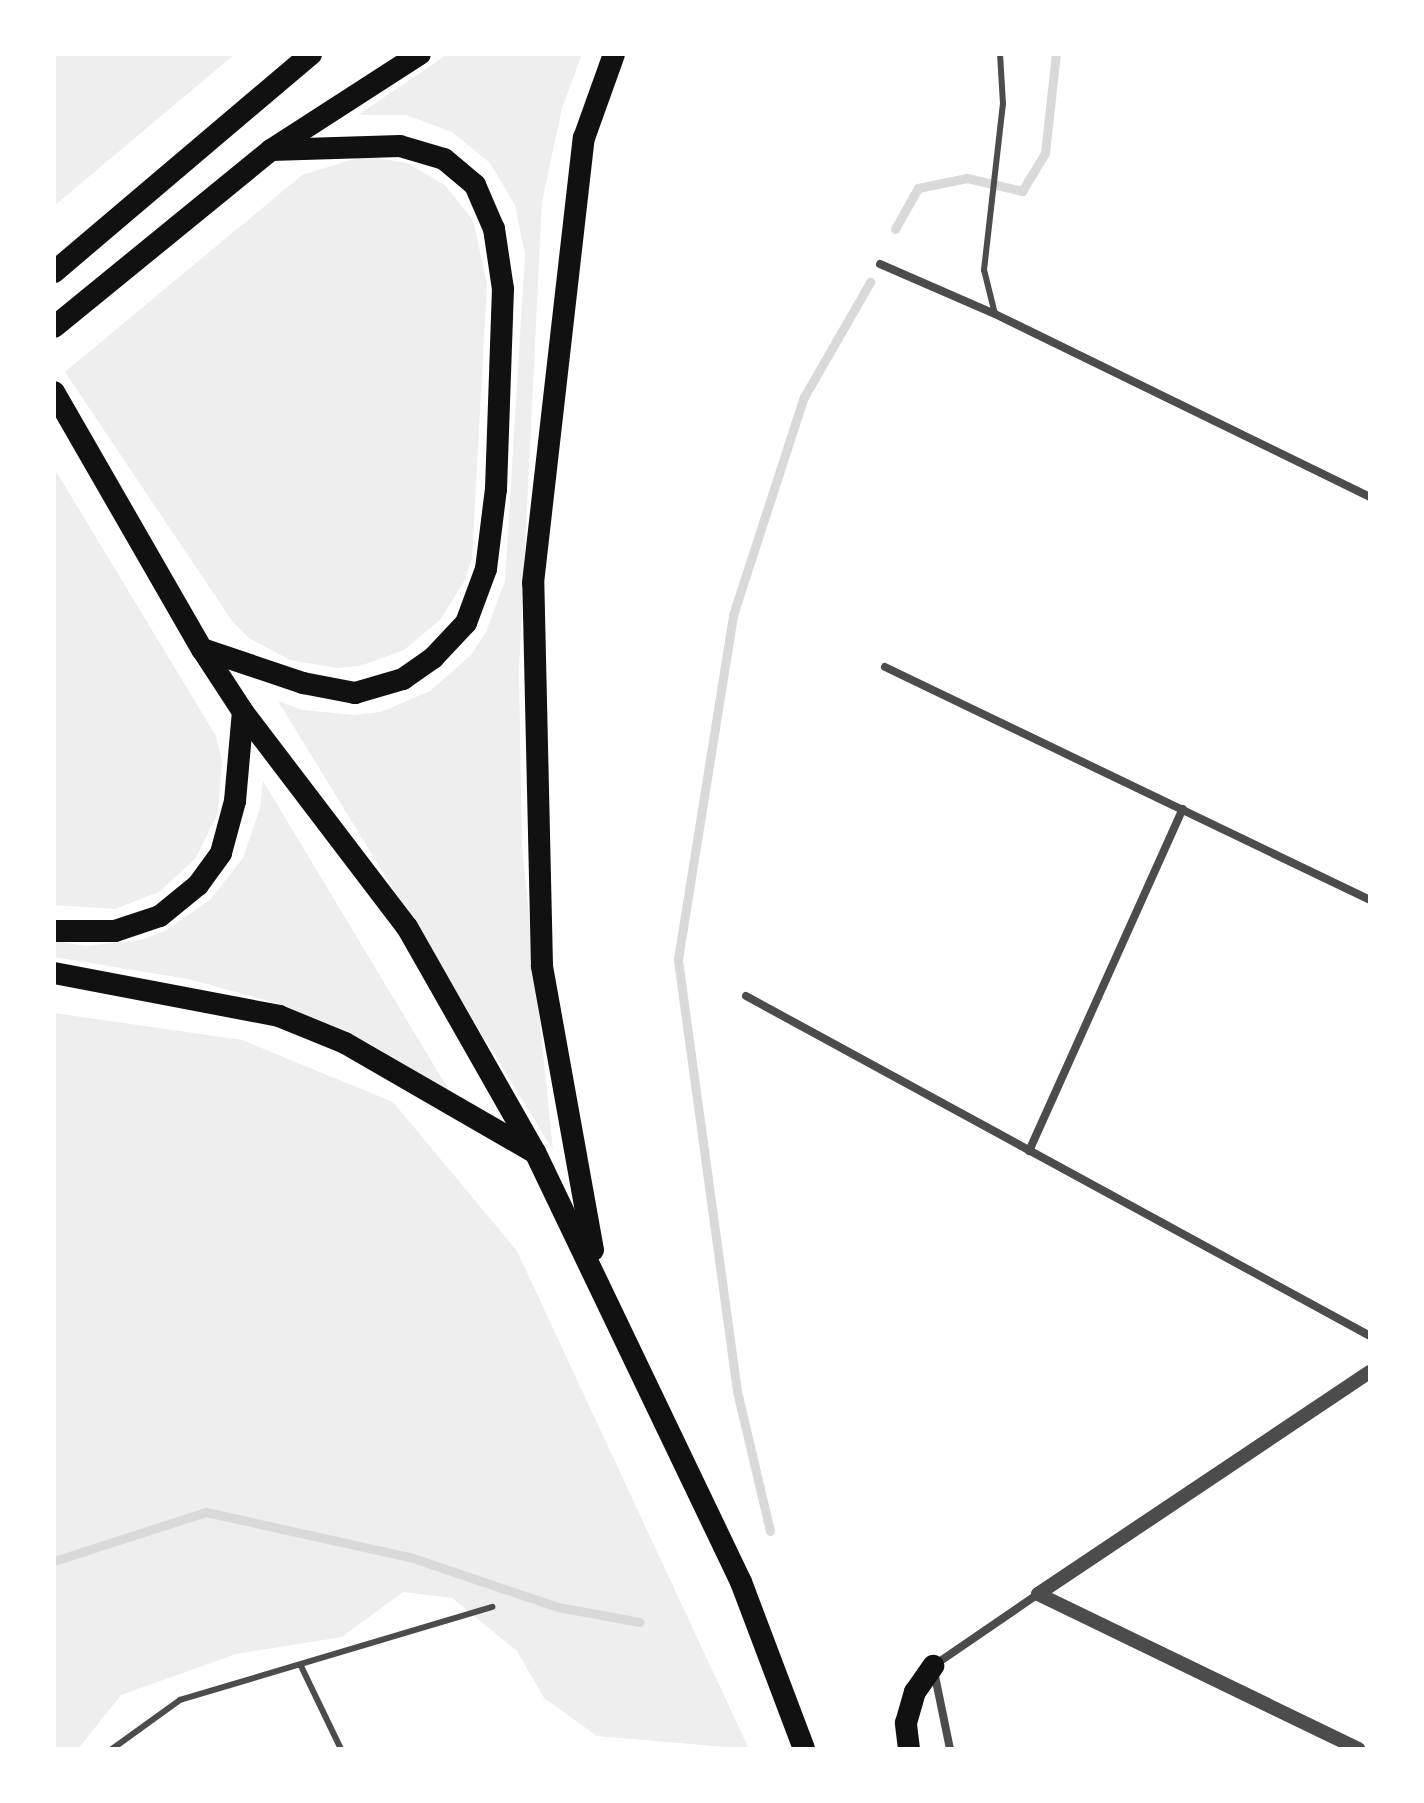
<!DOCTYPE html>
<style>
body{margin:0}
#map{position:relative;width:1424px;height:1803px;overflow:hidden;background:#fff;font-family:Commissioner,sans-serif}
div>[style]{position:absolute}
.green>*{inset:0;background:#eee}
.stream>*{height:9px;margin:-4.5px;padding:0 4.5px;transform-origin:4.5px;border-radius:4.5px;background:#d9d9d9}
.service>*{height:6px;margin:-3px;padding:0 3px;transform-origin:3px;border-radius:3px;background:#4c4c4c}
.minor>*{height:8px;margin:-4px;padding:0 4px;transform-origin:4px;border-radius:4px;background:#4c4c4c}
.tertiary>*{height:14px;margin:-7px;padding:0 7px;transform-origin:7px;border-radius:7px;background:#4c4c4c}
.trunk>*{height:22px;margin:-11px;padding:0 11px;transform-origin:11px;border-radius:11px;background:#111}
span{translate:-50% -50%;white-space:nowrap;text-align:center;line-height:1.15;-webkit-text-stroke:6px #fff;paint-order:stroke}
.frame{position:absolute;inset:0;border:56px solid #fff;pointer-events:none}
</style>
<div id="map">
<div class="green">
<div style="clip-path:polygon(54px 54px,235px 54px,54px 206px)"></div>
<div style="clip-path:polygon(448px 54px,582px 54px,562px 108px,542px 202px,519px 671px,522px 847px,553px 1150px,278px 701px,302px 710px,354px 715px,381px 712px,430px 691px,471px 655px,486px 632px,505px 581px,525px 254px,515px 205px,490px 163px,452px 132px,406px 115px,358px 115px)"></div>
<div style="clip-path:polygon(364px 156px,407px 163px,445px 185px,473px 220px,487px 284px,472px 558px,465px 580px,440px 620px,404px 650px,360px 666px,337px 668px,290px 660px,249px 638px,232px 621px,65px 372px,302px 175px)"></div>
<div style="clip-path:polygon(54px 468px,216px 736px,222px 761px,218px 813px,195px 859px,159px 892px,115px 909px,54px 905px)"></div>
<div style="clip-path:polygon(263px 781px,450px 1092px,364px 1040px,276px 1003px,188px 979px,54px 957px,54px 941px,86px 946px,140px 940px,165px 931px,210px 900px,243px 858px,260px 808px)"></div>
<div style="clip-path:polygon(54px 1013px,242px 1040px,393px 1102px,517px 1251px,749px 1749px,597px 1736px,544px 1698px,517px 1651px,452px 1598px,403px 1592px,342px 1637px,236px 1654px,121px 1695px,78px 1749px,54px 1749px)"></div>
</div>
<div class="stream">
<div style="left:895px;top:229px;width:47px;rotate:-60.7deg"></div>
<div style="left:918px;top:188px;width:50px;rotate:-11.5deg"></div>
<div style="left:967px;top:178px;width:57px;rotate:13.3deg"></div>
<div style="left:1022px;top:191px;width:44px;rotate:-58.8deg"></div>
<div style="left:1045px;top:153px;width:100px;rotate:-83.7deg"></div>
<div style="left:770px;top:1531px;width:144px;rotate:-103.3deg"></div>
<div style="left:737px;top:1391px;width:436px;rotate:-97.8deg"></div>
<div style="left:678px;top:959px;width:348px;rotate:-80.9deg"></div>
<div style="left:733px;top:615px;width:229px;rotate:-72deg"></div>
<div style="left:804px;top:397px;width:133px;rotate:-60.1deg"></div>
<div style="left:54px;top:1561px;width:160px;rotate:-17.9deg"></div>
<div style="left:206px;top:1512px;width:212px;rotate:12.5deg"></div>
<div style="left:413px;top:1558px;width:153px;rotate:18.7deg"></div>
<div style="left:558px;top:1607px;width:83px;rotate:10.4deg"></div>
</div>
<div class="service">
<div style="left:995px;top:314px;width:45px;rotate:-104deg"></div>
<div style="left:984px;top:270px;width:167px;rotate:-83.5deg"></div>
<div style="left:1003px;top:104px;width:50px;rotate:-93.4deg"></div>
<div style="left:301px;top:1666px;width:92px;rotate:64.3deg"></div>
<div style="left:112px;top:1749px;width:84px;rotate:-35.8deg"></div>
<div style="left:180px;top:1700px;width:326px;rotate:-16.6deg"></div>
</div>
<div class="minor">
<div style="left:880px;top:264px;width:125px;rotate:23.5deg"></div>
<div style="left:995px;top:314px;width:417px;rotate:26deg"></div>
<div style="left:885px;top:667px;width:538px;rotate:25.66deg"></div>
<div style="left:746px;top:996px;width:711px;rotate:28.58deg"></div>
<div style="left:1029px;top:1151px;width:375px;rotate:-65.8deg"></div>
<div style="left:950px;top:1749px;width:85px;rotate:-101.6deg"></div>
<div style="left:933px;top:1666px;width:127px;rotate:-34.4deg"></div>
</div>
<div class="tertiary">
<div style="left:1038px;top:1594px;width:399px;rotate:-33.8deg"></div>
<div style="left:1038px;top:1594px;width:356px;rotate:25.8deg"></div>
</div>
<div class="trunk">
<div style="left:54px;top:272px;width:337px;rotate:-40.3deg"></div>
<div style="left:54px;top:327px;width:280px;rotate:-39.2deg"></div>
<div style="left:271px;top:150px;width:177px;rotate:-32.8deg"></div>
<div style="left:54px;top:392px;width:297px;rotate:60.1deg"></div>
<div style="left:202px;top:649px;width:75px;rotate:56.9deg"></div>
<div style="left:243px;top:712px;width:270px;rotate:52.7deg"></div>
<div style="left:407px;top:927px;width:259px;rotate:60.4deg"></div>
<div style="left:535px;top:1152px;width:477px;rotate:64.4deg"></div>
<div style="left:741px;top:1582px;width:178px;rotate:69.3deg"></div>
<div style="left:202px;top:649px;width:107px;rotate:18.6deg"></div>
<div style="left:303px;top:683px;width:53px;rotate:10.9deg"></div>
<div style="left:355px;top:693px;width:50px;rotate:-16.3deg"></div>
<div style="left:403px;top:679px;width:37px;rotate:-35deg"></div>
<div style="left:433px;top:658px;width:48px;rotate:-46.7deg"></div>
<div style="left:466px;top:623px;width:58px;rotate:-69.7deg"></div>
<div style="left:486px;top:569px;width:81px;rotate:-82.9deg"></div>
<div style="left:496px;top:489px;width:200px;rotate:-88deg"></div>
<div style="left:503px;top:289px;width:61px;rotate:-98.5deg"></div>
<div style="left:494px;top:229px;width:48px;rotate:-113.4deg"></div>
<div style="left:475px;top:185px;width:40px;rotate:-140deg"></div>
<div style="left:444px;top:159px;width:46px;rotate:-163.5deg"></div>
<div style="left:400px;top:146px;width:129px;rotate:178.2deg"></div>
<div style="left:54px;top:931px;width:61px"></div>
<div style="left:115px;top:931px;width:47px;rotate:-18.4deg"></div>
<div style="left:160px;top:916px;width:49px;rotate:-39.2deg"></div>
<div style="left:198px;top:885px;width:39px;rotate:-54deg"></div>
<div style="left:221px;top:853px;width:54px;rotate:-74.9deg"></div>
<div style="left:235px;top:801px;width:89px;rotate:-84.9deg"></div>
<div style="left:54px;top:973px;width:229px;rotate:10.8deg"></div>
<div style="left:279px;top:1016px;width:71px;rotate:22.2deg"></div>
<div style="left:345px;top:1043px;width:218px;rotate:30deg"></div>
<div style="left:593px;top:1250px;width:289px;rotate:-100.2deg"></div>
<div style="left:542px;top:966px;width:383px;rotate:-91.3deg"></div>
<div style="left:533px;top:583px;width:448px;rotate:-83.5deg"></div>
<div style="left:584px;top:138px;width:89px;rotate:-70.3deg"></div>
<div style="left:909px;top:1749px;width:26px;rotate:-97deg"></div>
<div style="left:906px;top:1723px;width:32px;rotate:-74deg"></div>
<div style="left:915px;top:1692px;width:32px;rotate:-55deg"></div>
</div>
<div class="frame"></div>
</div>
